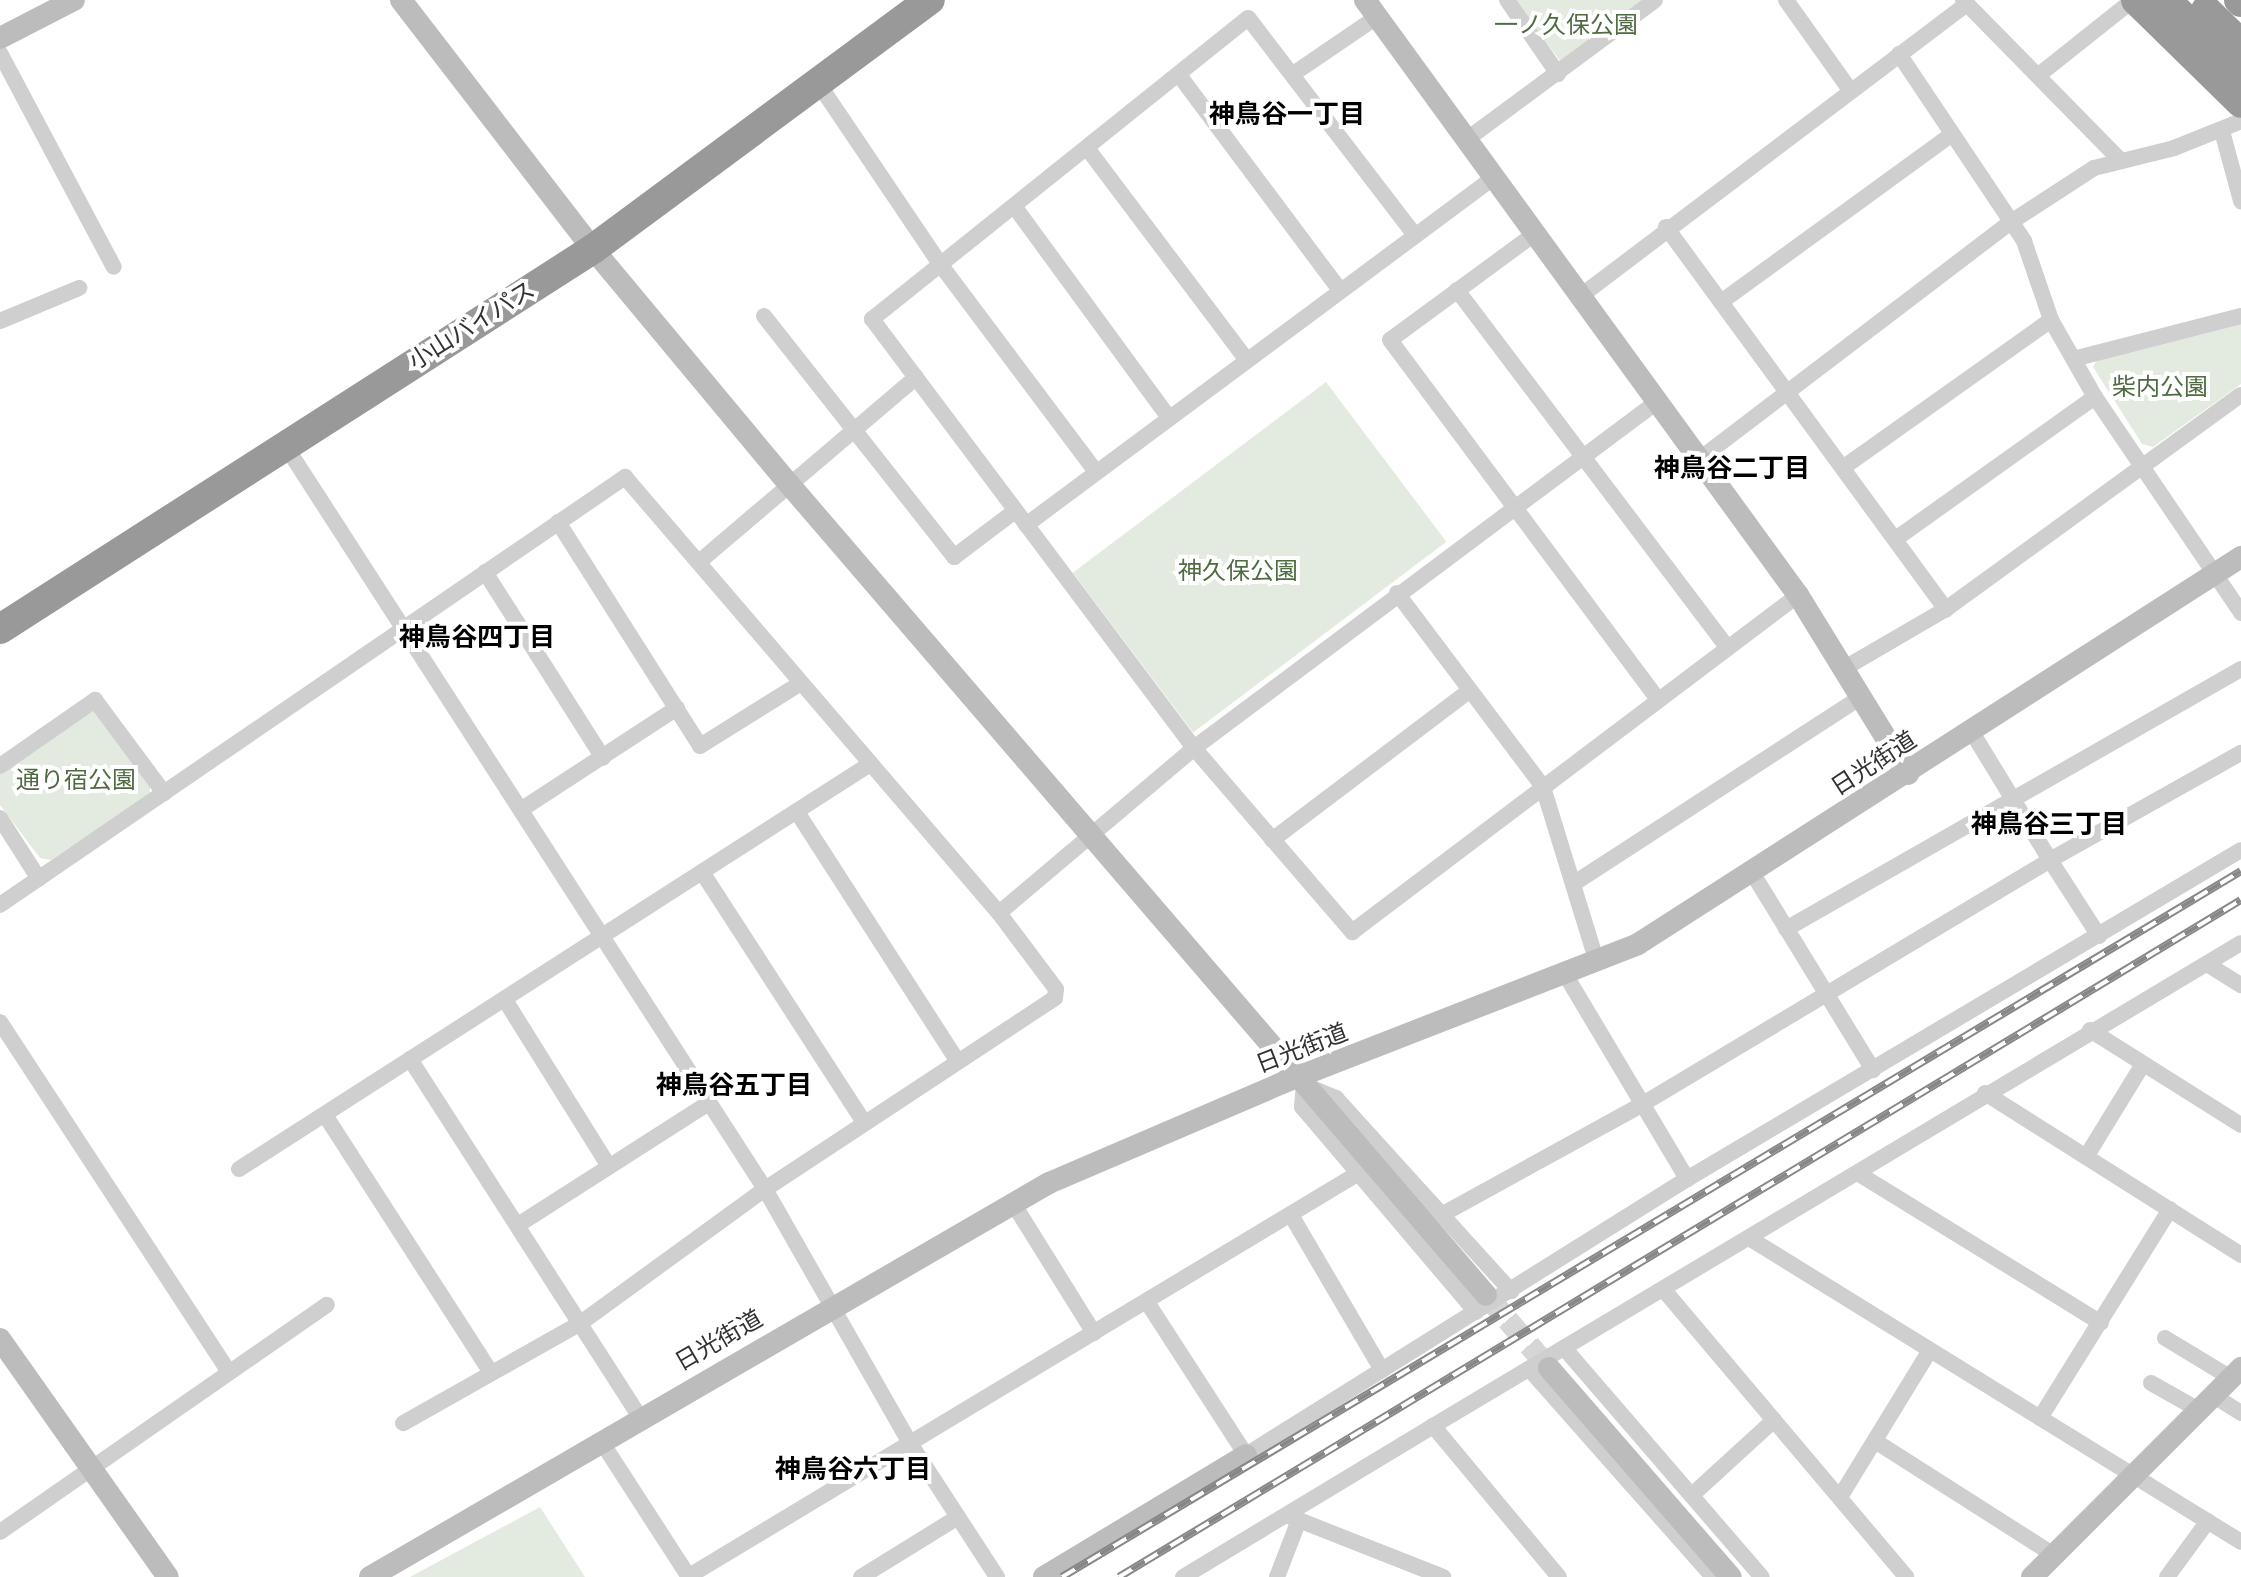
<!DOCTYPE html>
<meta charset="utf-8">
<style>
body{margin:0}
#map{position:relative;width:2241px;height:1577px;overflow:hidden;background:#fff;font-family:"Varela Round","Noto Sans JP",sans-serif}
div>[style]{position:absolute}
.green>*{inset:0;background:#e3eadf;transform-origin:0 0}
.secondary-tunnel>*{height:22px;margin-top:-11px;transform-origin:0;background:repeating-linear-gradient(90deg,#d6d6d6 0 22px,transparent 0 33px)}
.street>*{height:16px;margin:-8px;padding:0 8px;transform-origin:8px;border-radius:8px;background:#cfcfcf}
.secondary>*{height:22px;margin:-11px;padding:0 11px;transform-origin:11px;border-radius:11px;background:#bcbcbc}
.highway>*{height:30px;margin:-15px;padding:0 15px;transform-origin:15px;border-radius:15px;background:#999}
.rail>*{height:8px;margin-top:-4px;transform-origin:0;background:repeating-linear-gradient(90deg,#fff 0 15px,#878787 0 30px);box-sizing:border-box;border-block:2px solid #878787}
span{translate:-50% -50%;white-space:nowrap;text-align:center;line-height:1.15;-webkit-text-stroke:8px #fff;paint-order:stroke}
.park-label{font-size:24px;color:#4f6b42}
.street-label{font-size:24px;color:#323232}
.neighbourhood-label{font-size:26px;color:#000;font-weight:700}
</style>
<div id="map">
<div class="green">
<div style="clip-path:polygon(1514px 0,1645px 0,1561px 62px)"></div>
<div style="clip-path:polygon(2241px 324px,2241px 384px,2153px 447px,2142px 444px,2093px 367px,2099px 356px)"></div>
<div style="left:1326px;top:382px;width:200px;height:317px;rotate:53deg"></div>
<div style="clip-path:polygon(89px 709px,99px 709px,150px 780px,150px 794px,51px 860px,40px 858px,0 805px,0 773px)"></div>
<div style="clip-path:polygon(540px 1507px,585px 1577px,410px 1577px)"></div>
</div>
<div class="secondary-tunnel">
<div style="left:1486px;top:1295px;width:96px;rotate:49.2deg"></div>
</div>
<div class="street">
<div style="left:1507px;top:0;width:90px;rotate:55.4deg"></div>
<div style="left:1786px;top:0;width:110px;rotate:54.6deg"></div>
<div style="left:1963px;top:0;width:224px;rotate:45.5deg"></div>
<div style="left:0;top:53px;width:242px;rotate:62deg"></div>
<div style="left:1899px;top:54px;width:225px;rotate:56.2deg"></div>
<div style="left:2024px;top:241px;width:83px;rotate:71.1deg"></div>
<div style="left:2051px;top:320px;width:89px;rotate:60.3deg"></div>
<div style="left:2095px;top:397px;width:261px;rotate:55.9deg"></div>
<div style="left:1293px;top:74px;width:102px;rotate:-34.2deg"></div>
<div style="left:2040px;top:74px;width:119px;rotate:-38.5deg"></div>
<div style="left:1179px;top:75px;width:269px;rotate:53.2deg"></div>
<div style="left:818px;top:83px;width:218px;rotate:56deg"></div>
<div style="left:940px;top:264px;width:260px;rotate:53.1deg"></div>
<div style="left:2222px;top:131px;width:73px;rotate:74.8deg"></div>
<div style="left:1466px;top:140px;width:235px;rotate:-36.5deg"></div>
<div style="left:1087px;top:148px;width:266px;rotate:53deg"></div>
<div style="left:1014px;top:206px;width:263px;rotate:53.8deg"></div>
<div style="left:1666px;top:227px;width:474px;rotate:53.8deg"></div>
<div style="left:1414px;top:234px;width:272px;rotate:-127.5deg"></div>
<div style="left:1248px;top:18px;width:482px;rotate:141.3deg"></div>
<div style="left:872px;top:319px;width:536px;rotate:53.11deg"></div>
<div style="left:1194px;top:748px;width:243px;rotate:49.3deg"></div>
<div style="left:1352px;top:932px;width:559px;rotate:-37.07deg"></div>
<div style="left:1533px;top:235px;width:177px;rotate:143.7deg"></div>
<div style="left:1390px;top:340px;width:449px;rotate:53.3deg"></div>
<div style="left:1457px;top:290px;width:449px;rotate:52.9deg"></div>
<div style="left:1578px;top:298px;width:488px;rotate:-37.1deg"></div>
<div style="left:1721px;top:302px;width:286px;rotate:-36deg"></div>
<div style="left:764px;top:316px;width:307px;rotate:51.7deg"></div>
<div style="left:954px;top:557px;width:76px;rotate:-37deg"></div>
<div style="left:0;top:321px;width:86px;rotate:-22.7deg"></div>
<div style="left:2077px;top:358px;width:169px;rotate:-14.4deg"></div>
<div style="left:285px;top:445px;width:885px;rotate:57.17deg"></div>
<div style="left:765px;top:1189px;width:292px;rotate:60.3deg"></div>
<div style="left:910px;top:1443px;width:160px;rotate:57deg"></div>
<div style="left:1697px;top:461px;width:395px;rotate:-37.3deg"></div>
<div style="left:2011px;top:222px;width:99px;rotate:-33deg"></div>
<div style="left:2094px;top:168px;width:82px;rotate:-14deg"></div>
<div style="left:2174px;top:148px;width:72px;rotate:-21.9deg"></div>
<div style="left:1844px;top:467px;width:254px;rotate:-35.4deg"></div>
<div style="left:558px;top:522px;width:265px;rotate:57.6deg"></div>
<div style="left:700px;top:746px;width:119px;rotate:-32deg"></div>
<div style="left:1026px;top:525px;width:582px;rotate:-36.61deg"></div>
<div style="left:1897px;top:538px;width:243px;rotate:-35.5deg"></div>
<div style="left:699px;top:562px;width:285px;rotate:-40.4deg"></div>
<div style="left:485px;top:572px;width:220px;rotate:57.6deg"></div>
<div style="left:1397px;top:593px;width:243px;rotate:53deg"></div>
<div style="left:1543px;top:787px;width:183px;rotate:72.9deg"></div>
<div style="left:1843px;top:669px;width:119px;rotate:-30.2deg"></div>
<div style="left:1946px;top:609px;width:364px;rotate:-36deg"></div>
<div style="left:0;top:766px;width:116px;rotate:-34.8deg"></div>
<div style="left:95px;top:700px;width:116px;rotate:53.4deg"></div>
<div style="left:522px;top:809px;width:185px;rotate:-33.1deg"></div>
<div style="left:797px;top:812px;width:295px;rotate:57.2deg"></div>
<div style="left:0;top:818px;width:72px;rotate:57.4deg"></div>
<div style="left:1272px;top:840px;width:248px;rotate:-37.1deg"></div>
<div style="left:702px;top:872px;width:298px;rotate:57.1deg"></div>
<div style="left:1753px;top:874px;width:230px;rotate:58.5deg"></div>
<div style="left:1573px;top:884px;width:343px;rotate:-33deg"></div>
<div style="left:0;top:905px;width:758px;rotate:-34.4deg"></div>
<div style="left:625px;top:477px;width:574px;rotate:49.38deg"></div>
<div style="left:999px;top:913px;width:95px;rotate:53.1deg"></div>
<div style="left:1056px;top:989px;width:9px;rotate:96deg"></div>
<div style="left:1055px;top:998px;width:347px;rotate:146.6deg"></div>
<div style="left:765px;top:1189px;width:230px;rotate:144deg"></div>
<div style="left:579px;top:1324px;width:202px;rotate:150.6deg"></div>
<div style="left:999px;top:913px;width:255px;rotate:-40.2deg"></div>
<div style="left:1194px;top:748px;width:574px;rotate:-36.79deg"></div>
<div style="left:1786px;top:929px;width:524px;rotate:-29.74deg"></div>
<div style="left:2099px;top:936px;width:90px;rotate:-122.8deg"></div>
<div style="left:2050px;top:860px;width:219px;rotate:-29.3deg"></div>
<div style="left:2207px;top:964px;width:40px;rotate:32deg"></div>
<div style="left:1565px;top:974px;width:239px;rotate:59.2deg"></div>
<div style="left:505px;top:1000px;width:195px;rotate:58deg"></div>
<div style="left:0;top:1022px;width:418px;rotate:56.8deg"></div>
<div style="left:2090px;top:1030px;width:178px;rotate:32.2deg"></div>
<div style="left:410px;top:1059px;width:426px;rotate:57.3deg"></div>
<div style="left:1985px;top:1093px;width:303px;rotate:32.3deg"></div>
<div style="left:325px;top:1115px;width:307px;rotate:57.2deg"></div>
<div style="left:2086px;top:1157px;width:109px;rotate:-58.5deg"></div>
<div style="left:239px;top:1169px;width:750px;rotate:-32.69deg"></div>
<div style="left:1859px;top:1174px;width:284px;rotate:31.6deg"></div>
<div style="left:1013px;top:1203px;width:153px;rotate:58.1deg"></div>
<div style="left:1443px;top:1214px;width:226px;rotate:-28.8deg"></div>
<div style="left:1641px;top:1105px;width:477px;rotate:-30.9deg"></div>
<div style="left:2050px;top:860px;width:150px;rotate:-121.4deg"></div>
<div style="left:1291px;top:1215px;width:180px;rotate:59.6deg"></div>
<div style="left:518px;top:1225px;width:224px;rotate:-32.6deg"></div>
<div style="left:1749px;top:1238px;width:578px;rotate:31.71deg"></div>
<div style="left:1663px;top:1289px;width:377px;rotate:49.8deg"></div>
<div style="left:1147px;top:1302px;width:182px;rotate:57.1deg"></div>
<div style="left:1246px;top:1455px;width:520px;rotate:-32.04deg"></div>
<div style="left:1687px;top:1179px;width:644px;rotate:-30.7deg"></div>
<div style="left:1476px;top:1312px;width:269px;rotate:-130.3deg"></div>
<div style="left:1302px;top:1107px;width:22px;rotate:-85deg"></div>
<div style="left:1304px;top:1085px;width:35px;rotate:22deg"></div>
<div style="left:1336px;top:1098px;width:261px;rotate:47.8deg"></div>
<div style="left:2165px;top:1338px;width:77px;rotate:31.2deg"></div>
<div style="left:1565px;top:1349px;width:301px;rotate:49.2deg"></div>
<div style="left:1530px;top:1370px;width:276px;rotate:48.5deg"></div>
<div style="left:2151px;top:1383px;width:55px;rotate:29.4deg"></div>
<div style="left:2214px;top:1396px;width:32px;rotate:32deg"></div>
<div style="left:2040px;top:1418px;width:246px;rotate:-58.1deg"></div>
<div style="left:601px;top:1441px;width:162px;rotate:57.1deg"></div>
<div style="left:1875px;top:1441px;width:212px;rotate:32.5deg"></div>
<div style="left:1692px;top:1495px;width:111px;rotate:-42.4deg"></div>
<div style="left:1840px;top:1497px;width:172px;rotate:-58.5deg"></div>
<div style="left:1286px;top:1515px;width:169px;rotate:21.5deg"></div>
<div style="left:0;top:1532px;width:398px;rotate:-34.8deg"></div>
<div style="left:689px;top:1576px;width:780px;rotate:-31.04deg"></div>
<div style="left:861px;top:1577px;width:114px;rotate:-31.7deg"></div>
<div style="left:1183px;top:1577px;width:292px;rotate:-31.1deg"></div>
<div style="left:1277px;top:1577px;width:61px;rotate:-68.9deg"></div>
<div style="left:1559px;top:1577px;width:197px;rotate:-129.8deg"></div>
<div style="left:1433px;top:1426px;width:941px;rotate:-30.87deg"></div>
<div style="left:2167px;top:1577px;width:69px;rotate:-53.8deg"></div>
</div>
<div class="secondary">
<div style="left:401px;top:0;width:314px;rotate:52.4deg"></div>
<div style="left:593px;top:249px;width:306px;rotate:50.2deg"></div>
<div style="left:789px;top:484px;width:1069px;rotate:49.32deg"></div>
<div style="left:1365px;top:0;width:736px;rotate:53.96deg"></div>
<div style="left:1798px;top:595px;width:210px;rotate:58.4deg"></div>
<div style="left:0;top:38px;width:83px;rotate:-27.2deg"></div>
<div style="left:0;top:1339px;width:291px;rotate:54.8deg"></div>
<div style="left:1549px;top:1368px;width:277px;rotate:49deg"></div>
<div style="left:370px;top:1577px;width:785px;rotate:-30.13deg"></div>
<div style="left:1049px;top:1183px;width:254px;rotate:-23.2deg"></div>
<div style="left:1282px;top:1083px;width:382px;rotate:-21.3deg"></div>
<div style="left:1638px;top:944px;width:717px;rotate:-32.69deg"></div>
<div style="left:1044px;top:1577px;width:236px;rotate:-31.1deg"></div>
<div style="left:2032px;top:1577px;width:296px;rotate:-45deg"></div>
</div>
<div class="highway">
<div style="left:2136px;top:0;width:147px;rotate:44.4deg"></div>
<div style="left:2166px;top:0;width:105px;rotate:44.2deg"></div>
<div style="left:2239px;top:0;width:3px;rotate:45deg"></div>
<div style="left:2206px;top:10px;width:49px;rotate:44.2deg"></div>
<div style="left:0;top:629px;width:704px;rotate:-32.65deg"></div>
<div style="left:593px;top:249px;width:419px;rotate:-36.5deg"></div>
</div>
<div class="rail">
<div style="left:1062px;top:1577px;width:1374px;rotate:-30.91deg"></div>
<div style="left:1119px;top:1577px;width:1310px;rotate:-31.11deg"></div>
</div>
<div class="park-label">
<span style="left:1566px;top:26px">一ノ久保公園</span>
<span style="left:2160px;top:388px">柴内公園</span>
<span style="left:1238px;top:572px">神久保公園</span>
<span style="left:76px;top:781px">通り宿公園</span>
</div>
<div class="street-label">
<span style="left:472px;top:326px;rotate:-32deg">小山バイパス</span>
<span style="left:1874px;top:764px;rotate:-33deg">日光街道</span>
<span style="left:1302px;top:1049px;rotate:-21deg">日光街道</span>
<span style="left:719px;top:1341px;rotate:-30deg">日光街道</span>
</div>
<div class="neighbourhood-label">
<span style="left:1287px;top:115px">神鳥谷一丁目</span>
<span style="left:1732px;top:469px">神鳥谷二丁目</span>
<span style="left:477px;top:638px">神鳥谷四丁目</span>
<span style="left:2049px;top:825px">神鳥谷三丁目</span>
<span style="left:734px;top:1086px">神鳥谷五丁目</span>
<span style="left:853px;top:1470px">神鳥谷六丁目</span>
</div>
</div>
